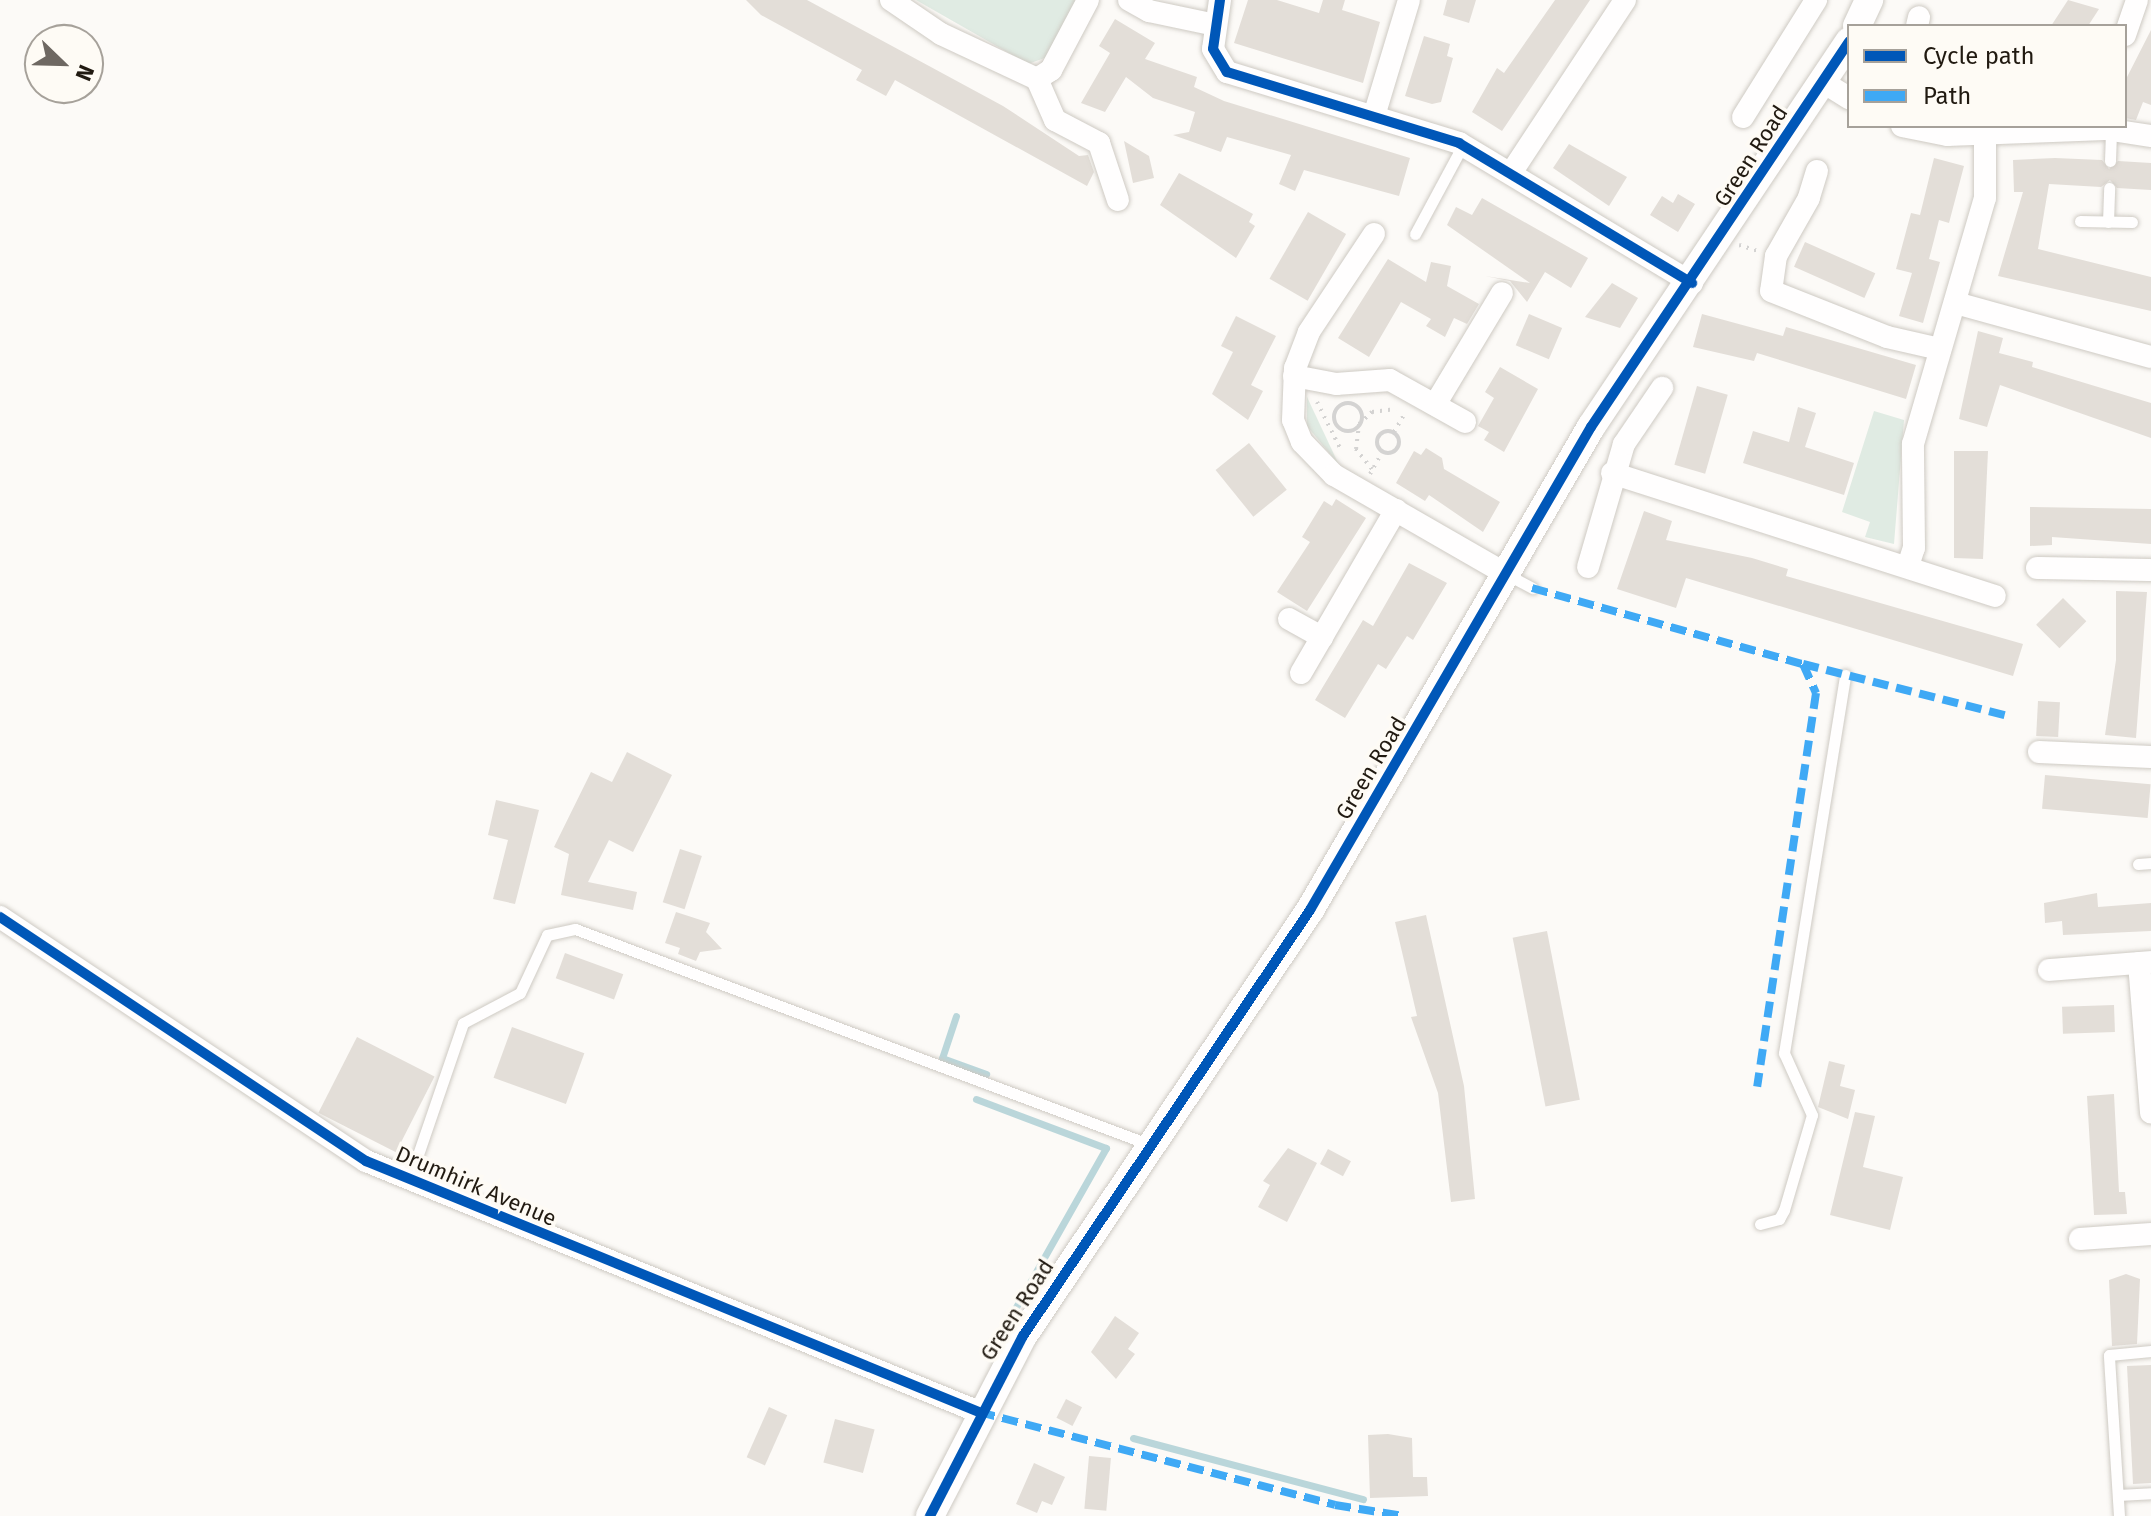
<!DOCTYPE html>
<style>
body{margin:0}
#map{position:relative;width:2151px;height:1516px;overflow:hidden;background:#fcfaf7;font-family:"Fira Sans",sans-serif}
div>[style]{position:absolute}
.green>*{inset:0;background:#e0ebe3}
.stream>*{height:7px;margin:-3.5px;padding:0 3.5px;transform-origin:3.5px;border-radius:3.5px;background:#bad6da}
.building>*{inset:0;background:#e3ded8;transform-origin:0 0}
.path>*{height:4px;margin-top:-2px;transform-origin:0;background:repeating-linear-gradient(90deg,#d4d3d2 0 2px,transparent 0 8px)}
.path>.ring{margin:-2px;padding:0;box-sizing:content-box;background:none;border:4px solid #d4d3d2;border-radius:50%}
.roads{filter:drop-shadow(0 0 2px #cecac3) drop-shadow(0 0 2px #cecac3)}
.service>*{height:11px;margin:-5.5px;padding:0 5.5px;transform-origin:5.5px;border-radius:5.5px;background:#fffefe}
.minor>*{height:22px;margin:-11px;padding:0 11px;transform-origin:11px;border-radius:11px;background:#fffefe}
.tertiary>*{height:28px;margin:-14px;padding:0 14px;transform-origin:14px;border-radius:14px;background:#fffefe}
.quiet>*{height:8px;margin-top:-4px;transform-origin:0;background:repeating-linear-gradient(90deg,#3fa9f5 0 16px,transparent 0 24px)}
.cycleway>*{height:10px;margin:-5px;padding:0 5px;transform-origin:5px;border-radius:5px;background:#0057b8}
span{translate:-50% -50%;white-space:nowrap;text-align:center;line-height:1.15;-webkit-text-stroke:7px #fefbf5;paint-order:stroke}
.street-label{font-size:22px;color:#211a11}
.legend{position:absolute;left:1847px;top:24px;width:280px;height:104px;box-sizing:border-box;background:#fefbf5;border:2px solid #a6a19a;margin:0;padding:10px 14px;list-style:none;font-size:24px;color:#211a11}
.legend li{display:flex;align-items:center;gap:16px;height:40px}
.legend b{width:40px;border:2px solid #a6a19a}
.north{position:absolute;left:24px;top:24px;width:80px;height:80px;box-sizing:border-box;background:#fefbf5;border:2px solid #a6a19a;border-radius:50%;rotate:113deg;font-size:22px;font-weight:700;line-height:32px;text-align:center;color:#211a11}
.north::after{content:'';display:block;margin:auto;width:28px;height:36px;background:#6e6862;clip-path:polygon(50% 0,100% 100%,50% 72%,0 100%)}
</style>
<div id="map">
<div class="green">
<div style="clip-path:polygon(916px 0,1082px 0,1050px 56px,1028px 64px)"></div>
<div style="clip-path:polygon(1307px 397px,1339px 465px,1307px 426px)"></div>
<div style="clip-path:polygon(1874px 411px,1904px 420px,1894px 544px,1865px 537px,1870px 522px,1842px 512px)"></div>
</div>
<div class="stream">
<div style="left:956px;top:1016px;width:44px;rotate:108.4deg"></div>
<div style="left:942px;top:1058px;width:47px;rotate:20deg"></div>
<div style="left:976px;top:1099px;width:139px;rotate:20.7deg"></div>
<div style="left:1106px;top:1148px;width:193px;rotate:119.5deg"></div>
<div style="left:1133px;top:1438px;width:238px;rotate:14.9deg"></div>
</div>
<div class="building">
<div style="clip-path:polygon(746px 0,807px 0,1003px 106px,1079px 156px,1088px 155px,1094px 172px,1087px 186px,895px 80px,886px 96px,856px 80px,862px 70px,761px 15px)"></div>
<div style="clip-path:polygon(1248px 0,1277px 0,1319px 13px,1323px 0,1345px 0,1342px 10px,1380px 22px,1363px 83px,1234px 43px)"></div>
<div style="clip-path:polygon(1447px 0,1476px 0,1469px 23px,1443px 15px)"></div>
<div style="clip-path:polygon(1555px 0,1590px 0,1502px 131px,1472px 112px,1497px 68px,1504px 73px)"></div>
<div style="clip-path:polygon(2068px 0,2099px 9px,2088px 26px,2051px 26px)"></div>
<div style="clip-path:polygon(1115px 19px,1155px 43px,1145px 59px,1197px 77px,1194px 87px,1224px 101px,1410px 158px,1399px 196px,1304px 170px,1295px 191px,1279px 184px,1291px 155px,1227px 137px,1221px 152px,1173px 135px,1189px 132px,1195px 112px,1153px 98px,1126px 77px,1105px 112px,1081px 103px,1110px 53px,1099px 46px)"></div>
<div style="clip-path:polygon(2151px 30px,2151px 105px,2143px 102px,2136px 120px,2125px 118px,2125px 81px)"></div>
<div style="clip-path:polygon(1424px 36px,1450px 44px,1447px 56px,1453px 58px,1441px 102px,1432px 104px,1405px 96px)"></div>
<div style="clip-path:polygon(1124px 141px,1149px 156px,1154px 178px,1133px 183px)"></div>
<div style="clip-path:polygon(1569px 144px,1627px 177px,1609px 206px,1553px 168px)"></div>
<div style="clip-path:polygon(1934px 158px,1964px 166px,1949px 223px,1939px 220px,1934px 240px,1929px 259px,1940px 262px,1923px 323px,1899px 316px,1912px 273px,1896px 269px,1911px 213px,1920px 215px)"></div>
<div style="clip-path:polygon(2055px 158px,2102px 160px,2109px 169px,2118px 161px,2151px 163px,2151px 190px,2117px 188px,2110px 180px,2101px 187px,2049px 184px,2038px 249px,2151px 277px,2151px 311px,1998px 276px,2023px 192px,2014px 192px,2013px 160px)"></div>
<div style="clip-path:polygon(1179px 173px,1253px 214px,1249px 222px,1255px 226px,1236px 258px,1160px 205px)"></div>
<div style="clip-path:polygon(1678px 194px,1695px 204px,1678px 232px,1650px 215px,1662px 196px,1673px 203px)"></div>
<div style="clip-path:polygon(1482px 198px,1588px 258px,1571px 288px,1545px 272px,1527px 302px,1510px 281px,1485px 276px,1530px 283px,1447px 225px,1456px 207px,1472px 215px)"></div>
<div style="left:1308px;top:212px;width:44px;height:77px;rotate:30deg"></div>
<div style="left:1805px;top:242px;width:77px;height:27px;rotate:24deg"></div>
<div style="clip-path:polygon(1388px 259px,1426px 282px,1431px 262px,1451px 266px,1447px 286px,1479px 304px,1467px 324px,1454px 318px,1445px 337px,1426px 326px,1431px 319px,1401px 302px,1369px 357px,1338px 338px)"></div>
<div style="clip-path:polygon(1612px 283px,1638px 298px,1620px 328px,1585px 317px)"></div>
<div style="left:1529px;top:314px;width:36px;height:34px;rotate:23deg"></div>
<div style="clip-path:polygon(1702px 314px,1783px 336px,1786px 327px,1916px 365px,1906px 399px,1757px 353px,1754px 361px,1693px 347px)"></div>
<div style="clip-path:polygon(1236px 316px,1276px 336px,1251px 385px,1263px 391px,1248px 420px,1212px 394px,1233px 352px,1221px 346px)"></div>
<div style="clip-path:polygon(1978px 331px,2003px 338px,1999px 353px,2033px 362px,2032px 367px,2151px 403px,2151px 438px,2000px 385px,1987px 427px,1959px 419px)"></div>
<div style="clip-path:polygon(1500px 367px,1538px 389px,1504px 452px,1484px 440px,1489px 432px,1478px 426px,1494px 398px,1485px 392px)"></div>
<div style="left:1697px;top:386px;width:32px;height:82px;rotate:16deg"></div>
<div style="clip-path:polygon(1798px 407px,1816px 413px,1805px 447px,1854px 463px,1844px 495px,1743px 463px,1753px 431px,1789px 442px)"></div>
<div style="left:1249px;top:443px;width:60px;height:43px;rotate:51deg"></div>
<div style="clip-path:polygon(1426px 448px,1442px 458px,1444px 469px,1500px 502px,1483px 532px,1429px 495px,1425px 501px,1396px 483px,1414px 451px,1421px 455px)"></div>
<div style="clip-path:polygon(1954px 451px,1988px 451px,1983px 559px,1954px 558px)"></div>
<div style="clip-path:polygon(1336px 499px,1366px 518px,1307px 611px,1277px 592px,1310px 542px,1302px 537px,1324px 501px,1332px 506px)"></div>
<div style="clip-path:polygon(2030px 507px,2151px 509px,2151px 544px,2052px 537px,2052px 545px,2030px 546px)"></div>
<div style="clip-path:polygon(1644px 511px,1672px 521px,1666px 540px,1752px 558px,1788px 569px,1786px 576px,2023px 644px,2013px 676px,1686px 578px,1676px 608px,1617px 589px)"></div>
<div style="clip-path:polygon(1409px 563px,1447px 583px,1413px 640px,1407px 636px,1386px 669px,1378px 664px,1345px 718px,1315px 700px,1363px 620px,1373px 626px)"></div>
<div style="clip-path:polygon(2116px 591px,2147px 592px,2136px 738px,2105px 735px,2116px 660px)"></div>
<div style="left:2063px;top:598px;width:33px;height:38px;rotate:45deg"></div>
<div style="left:2038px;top:701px;width:22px;height:35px;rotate:3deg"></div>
<div style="clip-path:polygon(627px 752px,672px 775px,633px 852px,609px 840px,588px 882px,637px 892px,633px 910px,561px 895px,569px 854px,554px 847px,591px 772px,612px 782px)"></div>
<div style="left:2045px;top:775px;width:106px;height:34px;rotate:5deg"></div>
<div style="clip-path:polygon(496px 800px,539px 810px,515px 904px,493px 899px,508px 840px,488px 835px)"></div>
<div style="left:680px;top:849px;width:23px;height:56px;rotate:18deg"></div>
<div style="clip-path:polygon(2097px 893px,2098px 907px,2151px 903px,2151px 931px,2063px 935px,2062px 921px,2045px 923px,2044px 903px)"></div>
<div style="clip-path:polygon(676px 912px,710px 923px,706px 932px,722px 949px,700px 952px,696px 961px,678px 954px,680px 948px,665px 943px)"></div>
<div style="clip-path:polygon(1426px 915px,1464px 1086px,1475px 1199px,1451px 1202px,1438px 1093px,1411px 1017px,1417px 1016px,1395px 922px)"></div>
<div style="left:1547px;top:931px;width:172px;height:35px;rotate:79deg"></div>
<div style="left:565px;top:953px;width:62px;height:27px;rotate:20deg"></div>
<div style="left:2114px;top:1005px;width:27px;height:52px;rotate:88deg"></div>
<div style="left:512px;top:1027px;width:77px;height:54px;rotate:20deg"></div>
<div style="left:357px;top:1037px;width:87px;height:85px;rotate:27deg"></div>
<div style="clip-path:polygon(1829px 1061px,1845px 1065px,1840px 1086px,1855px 1090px,1848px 1119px,1818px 1107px)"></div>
<div style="clip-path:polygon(2114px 1094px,2119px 1192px,2125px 1192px,2127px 1214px,2094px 1215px,2087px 1096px)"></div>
<div style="clip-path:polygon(1855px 1112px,1875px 1116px,1863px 1167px,1903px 1177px,1890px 1230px,1830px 1215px)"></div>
<div style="clip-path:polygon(1288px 1148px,1317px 1163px,1287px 1222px,1258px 1207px,1270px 1185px,1263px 1181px)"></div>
<div style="left:1328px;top:1149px;width:26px;height:17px;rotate:28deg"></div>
<div style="clip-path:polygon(2126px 1274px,2140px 1279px,2137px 1344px,2112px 1346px,2109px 1280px)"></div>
<div style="clip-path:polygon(1115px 1316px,1139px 1333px,1128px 1349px,1135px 1354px,1116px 1379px,1091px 1352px)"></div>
<div style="clip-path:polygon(2151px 1365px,2151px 1483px,2133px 1484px,2127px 1366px)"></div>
<div style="left:1066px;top:1399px;width:18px;height:21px;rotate:27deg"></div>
<div style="left:769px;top:1407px;width:20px;height:55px;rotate:24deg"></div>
<div style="left:835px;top:1419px;width:41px;height:45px;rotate:15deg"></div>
<div style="clip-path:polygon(1388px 1434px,1412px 1438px,1413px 1477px,1427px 1477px,1428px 1496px,1370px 1498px,1368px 1435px)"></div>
<div style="left:1089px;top:1456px;width:22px;height:53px;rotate:5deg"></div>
<div style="clip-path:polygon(1034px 1463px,1065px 1477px,1052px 1505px,1042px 1501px,1037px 1513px,1016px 1504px)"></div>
</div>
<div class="path">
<div style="left:1739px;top:245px;width:20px;rotate:18deg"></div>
<div style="left:1317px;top:402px;width:51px;rotate:63.4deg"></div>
<div class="ring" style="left:1334px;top:403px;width:24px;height:24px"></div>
<div class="ring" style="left:1377px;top:431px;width:18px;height:18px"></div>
<div style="left:1394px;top:432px;width:22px;rotate:-60deg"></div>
<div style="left:1372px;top:469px;width:26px;rotate:-129deg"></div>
<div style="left:1356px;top:449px;width:25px;rotate:-83deg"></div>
<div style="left:1359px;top:424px;width:18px;rotate:-43deg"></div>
<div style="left:1372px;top:412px;width:24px;rotate:-7deg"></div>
<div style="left:1370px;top:474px;width:25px;rotate:-61deg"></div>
</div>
<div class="roads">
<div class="service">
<div style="left:2110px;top:161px;width:31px;rotate:-88deg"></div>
<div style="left:2080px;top:221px;width:52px;rotate:1.1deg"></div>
<div style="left:2108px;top:222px;width:34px;rotate:-88deg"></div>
<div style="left:1415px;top:234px;width:101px;rotate:-61.7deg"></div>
<div style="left:1506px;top:574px;width:30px;rotate:28deg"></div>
<div style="left:2138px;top:864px;width:13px;rotate:-4deg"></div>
<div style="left:419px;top:1181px;width:11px;rotate:-128deg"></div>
<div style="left:412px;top:1172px;width:157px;rotate:-71.1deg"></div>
<div style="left:463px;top:1023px;width:64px;rotate:-27.8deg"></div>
<div style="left:520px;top:993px;width:64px;rotate:-65deg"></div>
<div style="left:547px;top:935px;width:29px;rotate:-12deg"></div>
<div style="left:575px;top:929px;width:615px;rotate:20.56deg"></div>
<div style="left:1760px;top:1224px;width:20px;rotate:-15deg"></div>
<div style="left:1779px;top:1219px;width:10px;rotate:-61deg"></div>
<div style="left:1784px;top:1210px;width:99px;rotate:-73.6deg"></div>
<div style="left:1812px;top:1115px;width:68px;rotate:-114.3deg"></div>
<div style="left:1784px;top:1053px;width:383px;rotate:-80.8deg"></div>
<div style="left:2118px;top:1495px;width:33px;rotate:-3deg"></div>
<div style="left:2119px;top:1516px;width:161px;rotate:-93.6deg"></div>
<div style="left:2109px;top:1355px;width:42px;rotate:-5.4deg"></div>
</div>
<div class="minor">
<div style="left:891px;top:0;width:60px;rotate:34.2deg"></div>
<div style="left:941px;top:34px;width:106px;rotate:25.1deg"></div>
<div style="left:1037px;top:79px;width:17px;rotate:-33deg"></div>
<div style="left:1051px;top:70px;width:79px;rotate:-62.1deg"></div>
<div style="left:1129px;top:0;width:23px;rotate:29deg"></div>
<div style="left:1149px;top:11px;width:68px;rotate:11.8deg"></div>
<div style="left:1220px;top:0;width:49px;rotate:98.1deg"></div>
<div style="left:1213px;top:49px;width:27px;rotate:59deg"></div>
<div style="left:1227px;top:72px;width:243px;rotate:17deg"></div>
<div style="left:1459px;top:143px;width:272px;rotate:31deg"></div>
<div style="left:1917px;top:26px;width:9px;rotate:-77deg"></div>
<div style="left:2125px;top:35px;width:37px;rotate:-71deg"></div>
<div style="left:1037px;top:79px;width:45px;rotate:66.3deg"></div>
<div style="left:1055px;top:120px;width:50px;rotate:27.6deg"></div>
<div style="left:1099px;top:143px;width:60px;rotate:71.6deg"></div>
<div style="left:1823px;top:82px;width:31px;rotate:32deg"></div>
<div style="left:1374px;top:116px;width:121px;rotate:-73.2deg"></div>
<div style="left:1743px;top:117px;width:138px;rotate:-58deg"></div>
<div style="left:1902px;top:126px;width:46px;rotate:11.3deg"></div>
<div style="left:1947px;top:135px;width:158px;rotate:-2.2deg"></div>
<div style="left:2105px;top:129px;width:47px;rotate:8.7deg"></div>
<div style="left:1817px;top:171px;width:28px;rotate:107deg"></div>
<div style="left:1809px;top:198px;width:67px;rotate:119.6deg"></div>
<div style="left:1776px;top:256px;width:35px;rotate:98deg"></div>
<div style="left:1771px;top:291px;width:125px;rotate:21.6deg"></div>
<div style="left:1887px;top:337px;width:54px;rotate:12.8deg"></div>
<div style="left:1511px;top:173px;width:207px;rotate:-56.6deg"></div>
<div style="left:1374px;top:234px;width:118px;rotate:123.6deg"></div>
<div style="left:1309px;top:332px;width:39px;rotate:111deg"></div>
<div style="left:1295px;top:368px;width:52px;rotate:92.2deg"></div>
<div style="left:1293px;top:420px;width:24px;rotate:68deg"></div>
<div style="left:1302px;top:442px;width:46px;rotate:45.9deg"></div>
<div style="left:1334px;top:475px;width:198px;rotate:29.9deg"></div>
<div style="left:1956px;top:303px;width:202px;rotate:15.5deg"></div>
<div style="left:1294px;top:376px;width:43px;rotate:10.8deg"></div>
<div style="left:1336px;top:384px;width:54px;rotate:-4.2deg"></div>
<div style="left:1390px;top:380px;width:86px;rotate:29.2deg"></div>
<div style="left:1436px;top:403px;width:128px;rotate:-59deg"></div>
<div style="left:1612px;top:473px;width:402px;rotate:17.8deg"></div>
<div style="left:1908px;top:566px;width:19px;rotate:-72deg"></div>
<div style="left:1914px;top:548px;width:104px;rotate:-90.6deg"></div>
<div style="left:1913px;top:444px;width:256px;rotate:-73.7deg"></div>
<div style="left:1985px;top:198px;width:62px;rotate:-90deg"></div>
<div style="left:1588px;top:567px;width:128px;rotate:-73.7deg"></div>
<div style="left:1624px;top:444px;width:68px;rotate:-55.8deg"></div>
<div style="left:2037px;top:568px;width:114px;rotate:1deg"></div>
<div style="left:1289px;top:619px;width:38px;rotate:29deg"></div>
<div style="left:1301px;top:673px;width:189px;rotate:-59.8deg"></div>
<div style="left:2039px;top:752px;width:112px;rotate:2.6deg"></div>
<div style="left:0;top:917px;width:440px;rotate:33.7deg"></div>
<div style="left:366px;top:1161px;width:662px;rotate:22.27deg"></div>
<div style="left:2139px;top:963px;width:150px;rotate:85.4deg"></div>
<div style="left:2049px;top:970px;width:102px;rotate:-4.5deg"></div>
<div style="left:2080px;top:1239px;width:71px;rotate:-4deg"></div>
</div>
<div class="tertiary">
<div style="left:1857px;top:26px;width:29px;rotate:-65deg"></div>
<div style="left:930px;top:1516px;width:203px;rotate:-62.7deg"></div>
<div style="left:1023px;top:1336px;width:514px;rotate:-56.03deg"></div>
<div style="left:1310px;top:910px;width:559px;rotate:-59.81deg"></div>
<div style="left:1591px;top:427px;width:464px;rotate:-56.2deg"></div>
</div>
</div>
<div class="quiet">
<div style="left:1532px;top:588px;width:281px;rotate:15.7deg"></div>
<div style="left:1803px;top:664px;width:32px;rotate:66deg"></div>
<div style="left:1816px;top:693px;width:398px;rotate:98.5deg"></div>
<div style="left:1803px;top:664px;width:212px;rotate:14.2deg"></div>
<div style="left:979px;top:1412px;width:368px;rotate:14.6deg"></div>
<div style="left:1335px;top:1505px;width:69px;rotate:9.2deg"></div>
</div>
<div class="cycleway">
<div style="left:1220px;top:0;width:49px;rotate:98.1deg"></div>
<div style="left:1213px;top:49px;width:27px;rotate:59deg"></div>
<div style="left:1227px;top:72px;width:243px;rotate:17deg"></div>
<div style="left:1459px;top:143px;width:272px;rotate:31deg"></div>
<div style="left:0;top:917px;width:440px;rotate:33.7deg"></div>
<div style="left:366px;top:1161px;width:662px;rotate:22.27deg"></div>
<div style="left:930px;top:1516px;width:203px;rotate:-62.7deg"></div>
<div style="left:1023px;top:1336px;width:514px;rotate:-56.03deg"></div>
<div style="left:1310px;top:910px;width:559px;rotate:-59.81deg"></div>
<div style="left:1591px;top:427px;width:464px;rotate:-56.2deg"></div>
</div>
<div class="street-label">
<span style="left:1751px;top:156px;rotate:-57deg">Green Road</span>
<span style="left:1371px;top:768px;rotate:-59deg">Green Road</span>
<span style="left:476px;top:1186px;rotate:23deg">Drumhirk Avenue</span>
<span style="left:1017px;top:1310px;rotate:-57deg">Green Road</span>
</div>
<ul class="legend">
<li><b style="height:10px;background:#0057b8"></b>Cycle path</li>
<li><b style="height:10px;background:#3fa9f5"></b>Path</li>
</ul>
<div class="north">N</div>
</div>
